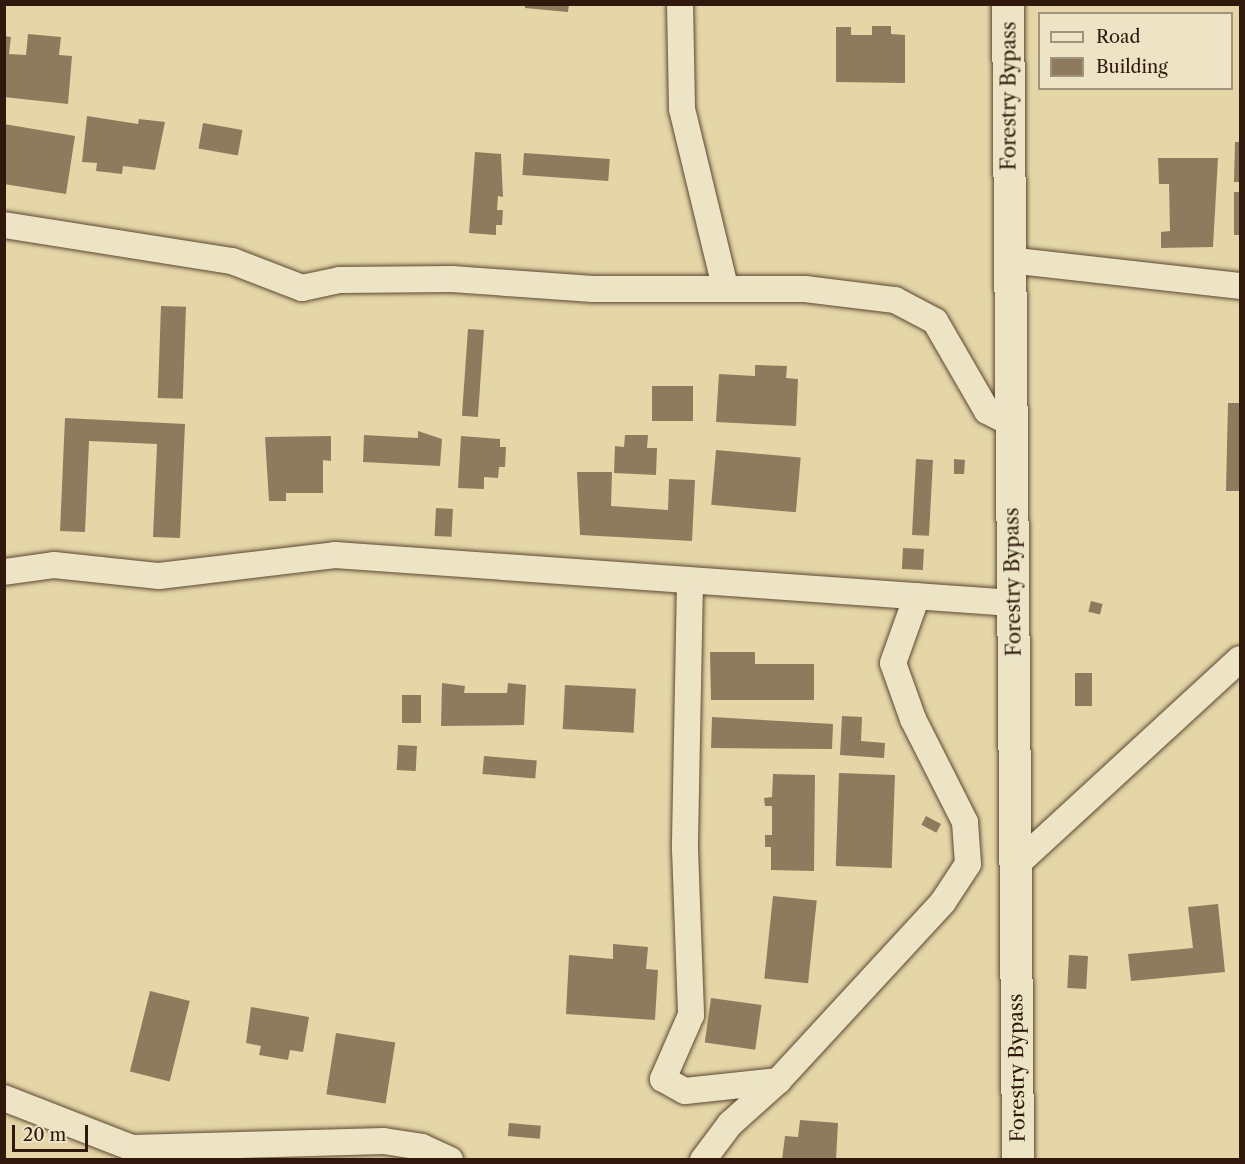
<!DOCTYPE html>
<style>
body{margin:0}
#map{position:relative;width:1245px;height:1164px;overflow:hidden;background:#e4d6a7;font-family:"Libre Caslon Text",serif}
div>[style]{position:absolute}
.building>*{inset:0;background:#8e7b5d;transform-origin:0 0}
.roads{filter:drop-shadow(0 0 2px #5d4833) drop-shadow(0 0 2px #5d4833)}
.minor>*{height:26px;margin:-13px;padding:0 13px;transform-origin:13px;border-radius:13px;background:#ede4c6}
.tertiary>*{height:32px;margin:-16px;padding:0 16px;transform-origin:16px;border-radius:16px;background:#ede4c6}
span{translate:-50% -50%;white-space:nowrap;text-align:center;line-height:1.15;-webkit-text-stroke:4.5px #ede4c6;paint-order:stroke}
.street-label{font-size:20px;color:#30190c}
.frame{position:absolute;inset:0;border:6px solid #30190c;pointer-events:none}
.legend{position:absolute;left:1038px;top:12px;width:195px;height:78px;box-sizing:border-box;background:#ede4c6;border:2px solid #a1937c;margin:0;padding:8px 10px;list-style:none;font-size:18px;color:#30190c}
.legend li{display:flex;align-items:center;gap:12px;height:30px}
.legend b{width:30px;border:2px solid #a1937c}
.scale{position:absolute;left:12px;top:1125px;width:76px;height:27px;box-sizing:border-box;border:3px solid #30190c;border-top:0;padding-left:8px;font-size:18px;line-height:21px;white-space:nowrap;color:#30190c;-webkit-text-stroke:4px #ede4c6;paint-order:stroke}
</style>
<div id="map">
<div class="building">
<div style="clip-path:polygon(525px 4px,569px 4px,568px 12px,525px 8px)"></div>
<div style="clip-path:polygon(872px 26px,891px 26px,891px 34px,905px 35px,905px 83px,836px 82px,836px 27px,851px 27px,851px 35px,872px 35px)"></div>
<div style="clip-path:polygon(28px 34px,61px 37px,59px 55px,72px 56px,68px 104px,4px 97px,4px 36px,11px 37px,9px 54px,26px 55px)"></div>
<div style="clip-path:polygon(87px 116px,138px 124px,139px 119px,165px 122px,155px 170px,123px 166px,122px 174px,96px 171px,97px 163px,82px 162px)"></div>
<div style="left:203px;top:123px;width:40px;height:26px;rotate:10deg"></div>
<div style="clip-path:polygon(4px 124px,75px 136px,66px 194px,4px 184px)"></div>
<div style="clip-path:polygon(1235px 142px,1240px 142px,1240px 182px,1234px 182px)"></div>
<div style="clip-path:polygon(475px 152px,501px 154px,503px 197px,498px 196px,497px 210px,503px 210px,502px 225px,496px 225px,496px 235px,469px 233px)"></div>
<div style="left:524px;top:153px;width:86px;height:22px;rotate:4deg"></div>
<div style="clip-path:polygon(1158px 158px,1218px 158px,1213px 247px,1161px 248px,1161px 232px,1170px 231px,1169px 184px,1159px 184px)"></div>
<div style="left:1234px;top:192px;width:6px;height:43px"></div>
<div style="left:161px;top:306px;width:25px;height:92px;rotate:2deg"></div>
<div style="left:468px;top:329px;width:16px;height:87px;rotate:4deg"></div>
<div style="clip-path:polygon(755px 365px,787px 366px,786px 378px,798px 379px,796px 426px,716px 422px,719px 374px,755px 376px)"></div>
<div style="left:652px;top:386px;width:41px;height:35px"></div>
<div style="clip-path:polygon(1228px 403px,1240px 403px,1240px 491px,1226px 491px)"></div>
<div style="clip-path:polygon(65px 418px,185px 424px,180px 538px,153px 537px,157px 444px,89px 441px,85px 532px,60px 531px)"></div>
<div style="clip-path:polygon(418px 431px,442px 439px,440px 466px,363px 462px,364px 435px,418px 438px)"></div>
<div style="clip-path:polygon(625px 435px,648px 435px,647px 448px,657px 448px,656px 475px,614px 473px,615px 446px,624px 447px)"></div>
<div style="clip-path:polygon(331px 436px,331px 461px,323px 460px,323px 493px,286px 493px,286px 501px,269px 501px,265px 437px)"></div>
<div style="clip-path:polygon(461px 436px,500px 439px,500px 447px,506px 447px,505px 467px,499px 467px,498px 478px,484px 477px,484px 489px,458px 488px)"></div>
<div style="left:716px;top:450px;width:85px;height:55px;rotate:5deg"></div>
<div style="left:916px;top:459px;width:17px;height:76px;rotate:3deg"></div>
<div style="clip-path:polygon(954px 459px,965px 460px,964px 474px,954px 474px)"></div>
<div style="clip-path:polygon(577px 472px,612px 472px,611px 506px,668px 510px,669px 479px,695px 480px,692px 541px,580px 535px)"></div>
<div style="left:436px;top:508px;width:17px;height:28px;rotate:3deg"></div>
<div style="left:903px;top:548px;width:21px;height:21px;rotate:3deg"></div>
<div style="left:1091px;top:601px;width:12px;height:11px;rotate:14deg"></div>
<div style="clip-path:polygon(710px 652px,755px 652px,755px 664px,814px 664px,814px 700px,711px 700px)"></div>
<div style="left:1075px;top:673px;width:17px;height:33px"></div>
<div style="clip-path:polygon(442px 683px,465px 686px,464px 693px,507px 693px,508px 683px,526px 685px,524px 725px,441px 726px)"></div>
<div style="left:565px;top:685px;width:71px;height:44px;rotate:3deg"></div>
<div style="left:402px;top:695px;width:19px;height:28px"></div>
<div style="clip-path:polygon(842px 716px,862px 717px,861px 741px,885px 743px,884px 758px,840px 755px)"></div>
<div style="clip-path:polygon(712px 717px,833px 724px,832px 749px,711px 748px)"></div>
<div style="left:398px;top:745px;width:19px;height:25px;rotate:3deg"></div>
<div style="left:484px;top:756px;width:53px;height:18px;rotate:5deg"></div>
<div style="left:839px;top:773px;width:56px;height:93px;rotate:2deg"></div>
<div style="clip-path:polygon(773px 774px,815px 775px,814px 871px,771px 870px,771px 847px,765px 847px,765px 835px,772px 835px,772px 806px,765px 806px,764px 798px,772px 797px)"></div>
<div style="left:926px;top:816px;width:17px;height:10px;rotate:28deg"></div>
<div style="left:773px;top:896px;width:44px;height:83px;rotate:6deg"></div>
<div style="clip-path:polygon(1218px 904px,1225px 972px,1131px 981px,1128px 954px,1193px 948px,1188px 907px)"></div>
<div style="clip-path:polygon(613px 944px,648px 947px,646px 969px,658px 970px,655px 1020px,566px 1014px,569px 955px,613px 959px)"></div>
<div style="left:1069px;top:955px;width:19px;height:33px;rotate:3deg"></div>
<div style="left:150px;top:991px;width:41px;height:83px;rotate:14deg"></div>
<div style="left:711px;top:998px;width:51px;height:45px;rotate:8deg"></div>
<div style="clip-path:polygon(251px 1007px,309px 1017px,303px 1052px,290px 1050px,288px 1060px,259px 1055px,261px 1046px,246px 1043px)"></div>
<div style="left:336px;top:1033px;width:60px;height:62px;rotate:9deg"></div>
<div style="clip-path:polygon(800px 1120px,838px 1123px,836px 1160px,782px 1160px,785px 1136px,798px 1137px)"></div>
<div style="left:509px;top:1123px;width:32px;height:13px;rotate:5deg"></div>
</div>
<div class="roads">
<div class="minor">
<div style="left:680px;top:4px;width:105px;rotate:88.9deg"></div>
<div style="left:682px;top:109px;width:183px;rotate:76.4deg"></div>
<div style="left:4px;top:225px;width:231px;rotate:9deg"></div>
<div style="left:232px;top:261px;width:75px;rotate:21.1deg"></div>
<div style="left:302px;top:288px;width:38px;rotate:-12deg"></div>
<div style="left:339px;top:280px;width:113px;rotate:-0.5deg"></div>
<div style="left:452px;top:279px;width:141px;rotate:4.1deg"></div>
<div style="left:593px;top:289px;width:212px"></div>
<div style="left:805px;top:289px;width:91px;rotate:7deg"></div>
<div style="left:895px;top:300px;width:45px;rotate:27.7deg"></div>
<div style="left:935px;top:321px;width:104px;rotate:60deg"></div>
<div style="left:987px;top:411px;width:27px;rotate:27deg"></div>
<div style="left:1009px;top:260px;width:232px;rotate:6.4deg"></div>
<div style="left:4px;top:572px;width:50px;rotate:-8deg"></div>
<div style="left:54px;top:565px;width:106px;rotate:6deg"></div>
<div style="left:159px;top:576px;width:177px;rotate:-6.8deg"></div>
<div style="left:335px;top:555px;width:680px;rotate:4.05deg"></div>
<div style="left:690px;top:581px;width:268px;rotate:91.1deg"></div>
<div style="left:685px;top:849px;width:166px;rotate:87.9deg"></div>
<div style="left:691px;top:1015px;width:70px;rotate:113.6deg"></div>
<div style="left:663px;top:1079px;width:25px;rotate:29deg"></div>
<div style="left:685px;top:1091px;width:94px;rotate:-6.1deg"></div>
<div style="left:1016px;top:865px;width:304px;rotate:-42.6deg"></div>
<div style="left:4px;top:1098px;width:137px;rotate:21.3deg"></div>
<div style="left:132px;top:1148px;width:252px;rotate:-1.6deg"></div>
<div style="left:384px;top:1141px;width:38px;rotate:9deg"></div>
<div style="left:422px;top:1147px;width:31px;rotate:25deg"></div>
<div style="left:703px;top:1160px;width:45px;rotate:-53.1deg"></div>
<div style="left:730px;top:1124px;width:64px;rotate:-41.9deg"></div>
<div style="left:778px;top:1081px;width:243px;rotate:-47.3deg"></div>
<div style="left:943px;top:902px;width:45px;rotate:-56.7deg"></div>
<div style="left:968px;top:864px;width:42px;rotate:-94.1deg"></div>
<div style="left:965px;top:822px;width:115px;rotate:-116.8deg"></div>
<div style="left:913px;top:719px;width:59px;rotate:-109.7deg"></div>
<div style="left:893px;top:663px;width:71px;rotate:-70.3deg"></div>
</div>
<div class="tertiary">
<div style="left:1008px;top:4px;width:1156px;rotate:89.5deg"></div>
</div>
</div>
<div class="street-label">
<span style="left:1009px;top:96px;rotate:-90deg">Forestry Bypass</span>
<span style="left:1013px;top:582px;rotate:-91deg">Forestry Bypass</span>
<span style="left:1017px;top:1068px;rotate:-91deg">Forestry Bypass</span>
</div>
<div class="frame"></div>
<ul class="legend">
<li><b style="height:8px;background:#ede4c6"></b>Road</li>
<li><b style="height:16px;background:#8e7b5d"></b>Building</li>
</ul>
<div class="scale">20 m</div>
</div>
